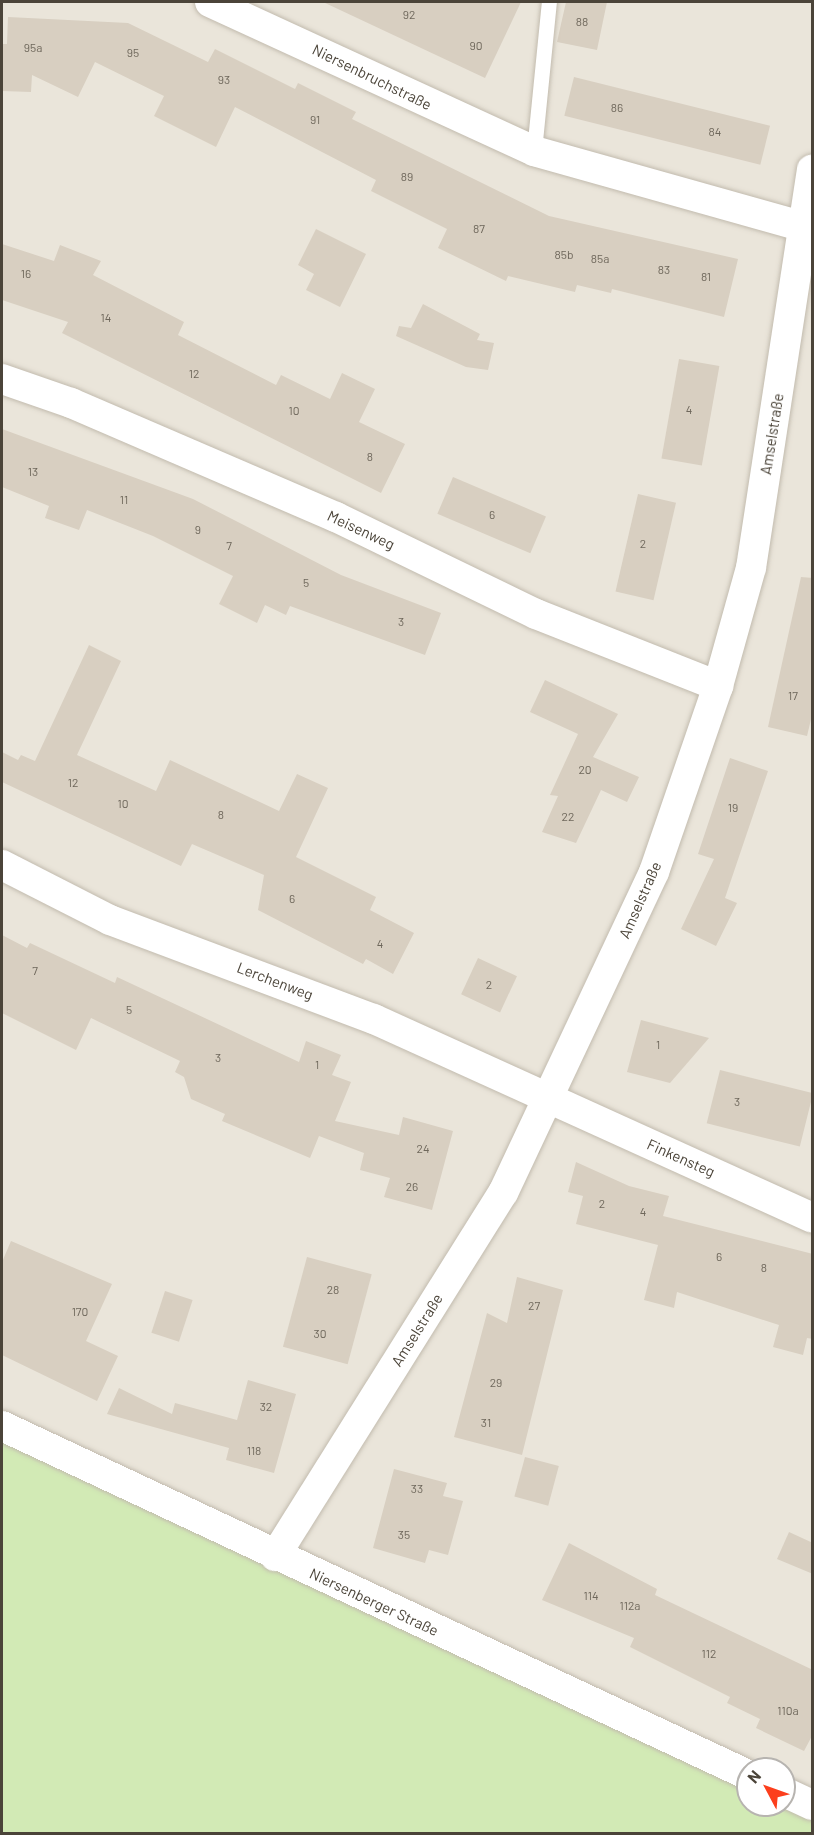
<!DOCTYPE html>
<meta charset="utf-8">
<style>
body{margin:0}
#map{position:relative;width:814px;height:1835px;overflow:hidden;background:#f6f3ec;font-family:Barlow,sans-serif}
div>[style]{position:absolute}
.residential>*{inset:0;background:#eae5da}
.green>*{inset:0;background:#d2eab5}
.building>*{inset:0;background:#d8cfc1;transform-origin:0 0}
.roads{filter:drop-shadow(0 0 2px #c2bbae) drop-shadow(0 0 2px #c2bbae)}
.lane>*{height:15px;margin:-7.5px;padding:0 7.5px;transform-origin:7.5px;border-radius:7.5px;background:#fff}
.street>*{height:30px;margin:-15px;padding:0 15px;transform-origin:15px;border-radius:15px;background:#fff}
span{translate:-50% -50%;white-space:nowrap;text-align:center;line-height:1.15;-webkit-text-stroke:6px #fff;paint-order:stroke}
.number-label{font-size:12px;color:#6e675b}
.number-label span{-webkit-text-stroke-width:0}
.street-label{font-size:15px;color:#4b4439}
.frame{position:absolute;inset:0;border:3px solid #4b4439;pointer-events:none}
.north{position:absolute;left:736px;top:1757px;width:60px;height:60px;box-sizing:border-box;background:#fff;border:2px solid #b7b4b0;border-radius:50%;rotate:311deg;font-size:16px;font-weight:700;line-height:24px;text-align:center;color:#4b4439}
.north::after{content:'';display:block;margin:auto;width:21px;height:27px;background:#fc3f1d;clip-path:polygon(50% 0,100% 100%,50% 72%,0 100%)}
</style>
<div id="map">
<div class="residential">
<div style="clip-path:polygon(2px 2px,812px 2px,812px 1804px,784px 1791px,784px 1769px,748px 1769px,2px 1419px)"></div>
</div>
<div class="green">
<div style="clip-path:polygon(2px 1425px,748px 1780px,748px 1805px,812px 1810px,812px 1833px,2px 1833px)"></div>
</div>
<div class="building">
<div style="clip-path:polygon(323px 2px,521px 2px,485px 78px)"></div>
<div style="clip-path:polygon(566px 2px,607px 2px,597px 50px,557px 42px)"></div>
<div style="clip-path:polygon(8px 17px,128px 23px,208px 62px,215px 49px,295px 89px,298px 83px,356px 112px,352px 119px,549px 216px,738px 259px,724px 317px,612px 289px,611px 293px,577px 285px,575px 292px,508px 276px,506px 281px,438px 248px,447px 229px,371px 191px,376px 180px,235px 107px,216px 147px,154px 116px,164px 96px,95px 62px,78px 97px,32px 75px,31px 92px,2px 91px,2px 44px,7px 44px)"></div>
<div style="left:574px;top:77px;width:202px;height:40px;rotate:14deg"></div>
<div style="clip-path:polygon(316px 229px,366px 254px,340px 307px,306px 290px,314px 274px,298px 265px)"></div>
<div style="clip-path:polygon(2px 244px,54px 261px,60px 245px,101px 261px,93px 275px,184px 322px,178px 335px,276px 385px,281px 375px,330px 399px,342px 373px,375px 389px,359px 422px,405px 444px,381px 493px,62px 333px,68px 322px,2px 300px)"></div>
<div style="clip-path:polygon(423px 304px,480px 334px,477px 340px,494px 343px,488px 370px,466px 367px,396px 336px,399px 326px,411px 328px)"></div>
<div style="left:679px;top:359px;width:41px;height:101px;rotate:10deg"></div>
<div style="clip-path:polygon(2px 429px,193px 499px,341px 575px,441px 613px,425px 655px,290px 606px,286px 615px,265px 605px,257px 623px,219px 604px,233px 576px,153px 536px,87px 510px,79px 530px,45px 518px,49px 506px,2px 487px)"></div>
<div style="left:453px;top:477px;width:101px;height:40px;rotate:23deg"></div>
<div style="left:638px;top:494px;width:39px;height:100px;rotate:13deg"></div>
<div style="clip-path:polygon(801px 577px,813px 578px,813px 711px,807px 736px,768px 727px)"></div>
<div style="clip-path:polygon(89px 645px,121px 661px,77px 755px,156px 791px,170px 760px,279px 811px,297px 774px,328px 788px,296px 857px,376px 897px,370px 910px,414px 933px,393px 974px,366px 959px,363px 964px,258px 910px,264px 875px,192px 844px,181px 866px,2px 782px,2px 752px,18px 760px,21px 755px,35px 761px)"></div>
<div style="clip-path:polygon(545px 680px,618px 714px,593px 757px,639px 777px,627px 802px,601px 790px,576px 843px,542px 832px,558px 796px,550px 795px,578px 734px,530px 712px)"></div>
<div style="clip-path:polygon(730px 758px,768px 771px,725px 898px,737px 903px,716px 946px,681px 929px,714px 859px,698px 854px)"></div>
<div style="clip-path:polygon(2px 935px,27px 948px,30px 943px,115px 983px,117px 977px,299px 1062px,306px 1041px,341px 1055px,332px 1075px,351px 1082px,335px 1121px,399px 1135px,403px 1117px,453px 1131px,432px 1210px,384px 1197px,390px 1178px,360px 1170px,364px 1153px,319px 1136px,310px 1158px,222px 1121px,225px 1114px,191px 1099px,184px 1077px,175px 1072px,180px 1061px,91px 1018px,76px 1050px,2px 1013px)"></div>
<div style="left:478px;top:958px;width:43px;height:40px;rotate:25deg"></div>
<div style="clip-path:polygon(641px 1020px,709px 1038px,670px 1083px,627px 1072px)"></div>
<div style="left:720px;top:1070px;width:96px;height:55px;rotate:14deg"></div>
<div style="clip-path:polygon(576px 1162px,629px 1186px,669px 1196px,663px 1216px,813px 1254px,813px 1339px,807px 1338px,803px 1355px,773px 1347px,779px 1325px,677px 1292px,674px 1308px,644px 1300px,658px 1245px,576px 1224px,583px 1196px,568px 1192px)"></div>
<div style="clip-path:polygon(11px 1241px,112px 1284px,86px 1341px,118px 1356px,97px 1401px,2px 1355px,2px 1262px)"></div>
<div style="left:307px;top:1257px;width:67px;height:93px;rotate:15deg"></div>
<div style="clip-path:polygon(517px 1277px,563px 1290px,522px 1455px,454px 1437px,487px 1313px,507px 1323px)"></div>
<div style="left:165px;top:1291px;width:29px;height:44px;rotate:18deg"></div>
<div style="clip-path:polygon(248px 1380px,296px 1394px,274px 1473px,226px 1460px,229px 1448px,107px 1414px,119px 1388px,172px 1414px,175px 1403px,237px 1420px)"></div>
<div style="left:525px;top:1457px;width:35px;height:41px;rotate:15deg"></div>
<div style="clip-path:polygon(394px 1469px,447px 1483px,443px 1496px,463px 1501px,448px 1555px,429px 1550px,425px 1563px,373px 1548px)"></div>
<div style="clip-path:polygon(789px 1532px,813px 1543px,813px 1574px,777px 1559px)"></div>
<div style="clip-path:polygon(569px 1543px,657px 1589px,655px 1595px,813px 1670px,813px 1734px,804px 1751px,756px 1728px,760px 1719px,727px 1703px,730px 1697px,630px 1647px,634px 1638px,542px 1600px)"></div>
</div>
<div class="roads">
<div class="lane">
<div style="left:534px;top:151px;width:150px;rotate:-84.3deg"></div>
</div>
<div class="street">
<div style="left:210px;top:2px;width:357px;rotate:24.7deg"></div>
<div style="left:534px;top:151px;width:289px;rotate:15.7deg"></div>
<div style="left:2px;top:379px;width:73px;rotate:19.2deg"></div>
<div style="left:71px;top:403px;width:288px;rotate:23.3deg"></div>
<div style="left:336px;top:517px;width:222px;rotate:25.9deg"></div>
<div style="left:536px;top:614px;width:196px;rotate:21.6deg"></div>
<div style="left:2px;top:865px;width:121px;rotate:27deg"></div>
<div style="left:110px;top:920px;width:282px;rotate:20.6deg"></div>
<div style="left:374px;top:1019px;width:481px;rotate:24.4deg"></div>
<div style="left:2px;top:1426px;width:824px;rotate:25.07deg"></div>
<div style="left:275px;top:1556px;width:429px;rotate:-57.9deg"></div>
<div style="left:503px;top:1193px;width:355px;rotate:-64.8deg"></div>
<div style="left:654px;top:872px;width:197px;rotate:-71deg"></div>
<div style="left:718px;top:686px;width:123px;rotate:-74.4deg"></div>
<div style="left:751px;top:568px;width:403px;rotate:-81.3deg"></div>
<div style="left:784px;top:1792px;width:31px;rotate:25deg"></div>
</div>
</div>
<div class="number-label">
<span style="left:409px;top:15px">92</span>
<span style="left:582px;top:22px">88</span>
<span style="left:476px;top:46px">90</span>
<span style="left:33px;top:48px">95a</span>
<span style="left:133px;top:53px">95</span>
<span style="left:224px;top:80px">93</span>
<span style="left:617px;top:108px">86</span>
<span style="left:315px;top:120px">91</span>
<span style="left:715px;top:132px">84</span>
<span style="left:407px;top:177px">89</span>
<span style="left:479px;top:229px">87</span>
<span style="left:564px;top:255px">85b</span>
<span style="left:600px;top:259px">85a</span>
<span style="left:664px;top:270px">83</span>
<span style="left:26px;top:274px">16</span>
<span style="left:706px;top:277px">81</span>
<span style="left:106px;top:318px">14</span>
<span style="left:194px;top:374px">12</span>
<span style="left:689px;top:410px">4</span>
<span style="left:294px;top:411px">10</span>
<span style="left:370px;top:457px">8</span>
<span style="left:33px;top:472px">13</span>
<span style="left:124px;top:500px">11</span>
<span style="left:492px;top:515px">6</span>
<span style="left:198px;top:530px">9</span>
<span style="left:643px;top:544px">2</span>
<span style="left:229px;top:546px">7</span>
<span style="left:306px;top:583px">5</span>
<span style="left:401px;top:622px">3</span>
<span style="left:793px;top:696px">17</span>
<span style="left:585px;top:770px">20</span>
<span style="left:73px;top:783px">12</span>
<span style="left:123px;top:804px">10</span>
<span style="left:733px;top:808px">19</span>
<span style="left:221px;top:815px">8</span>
<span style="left:568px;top:817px">22</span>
<span style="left:292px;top:899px">6</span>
<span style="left:380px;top:944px">4</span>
<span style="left:35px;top:971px">7</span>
<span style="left:489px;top:985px">2</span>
<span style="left:129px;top:1010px">5</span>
<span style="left:658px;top:1045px">1</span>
<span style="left:218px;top:1058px">3</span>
<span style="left:317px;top:1065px">1</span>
<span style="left:737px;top:1102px">3</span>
<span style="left:423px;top:1149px">24</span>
<span style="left:412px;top:1187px">26</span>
<span style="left:602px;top:1204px">2</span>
<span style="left:643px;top:1212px">4</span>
<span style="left:719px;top:1257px">6</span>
<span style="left:764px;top:1268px">8</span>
<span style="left:333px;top:1290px">28</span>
<span style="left:534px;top:1306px">27</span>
<span style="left:80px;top:1312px">170</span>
<span style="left:320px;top:1334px">30</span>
<span style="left:496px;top:1383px">29</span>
<span style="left:266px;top:1407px">32</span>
<span style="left:486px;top:1423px">31</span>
<span style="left:254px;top:1451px">118</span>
<span style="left:417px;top:1489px">33</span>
<span style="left:404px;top:1535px">35</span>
<span style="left:591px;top:1596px">114</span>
<span style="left:630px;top:1606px">112a</span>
<span style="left:709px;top:1654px">112</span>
<span style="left:788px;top:1711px">110a</span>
</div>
<div class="street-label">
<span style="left:372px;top:77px;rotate:26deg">Niersenbruchstraße</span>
<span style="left:772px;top:434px;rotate:-81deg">Amselstraße</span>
<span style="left:361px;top:530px;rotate:25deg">Meisenweg</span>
<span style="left:640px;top:900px;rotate:-66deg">Amselstraße</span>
<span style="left:275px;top:981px;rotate:21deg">Lerchenweg</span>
<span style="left:681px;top:1158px;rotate:24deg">Finkensteg</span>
<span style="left:417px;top:1330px;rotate:-58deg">Amselstraße</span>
<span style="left:374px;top:1602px;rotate:25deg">Niersenberger Straße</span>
</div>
<div class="frame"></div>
<div class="north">N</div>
</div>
